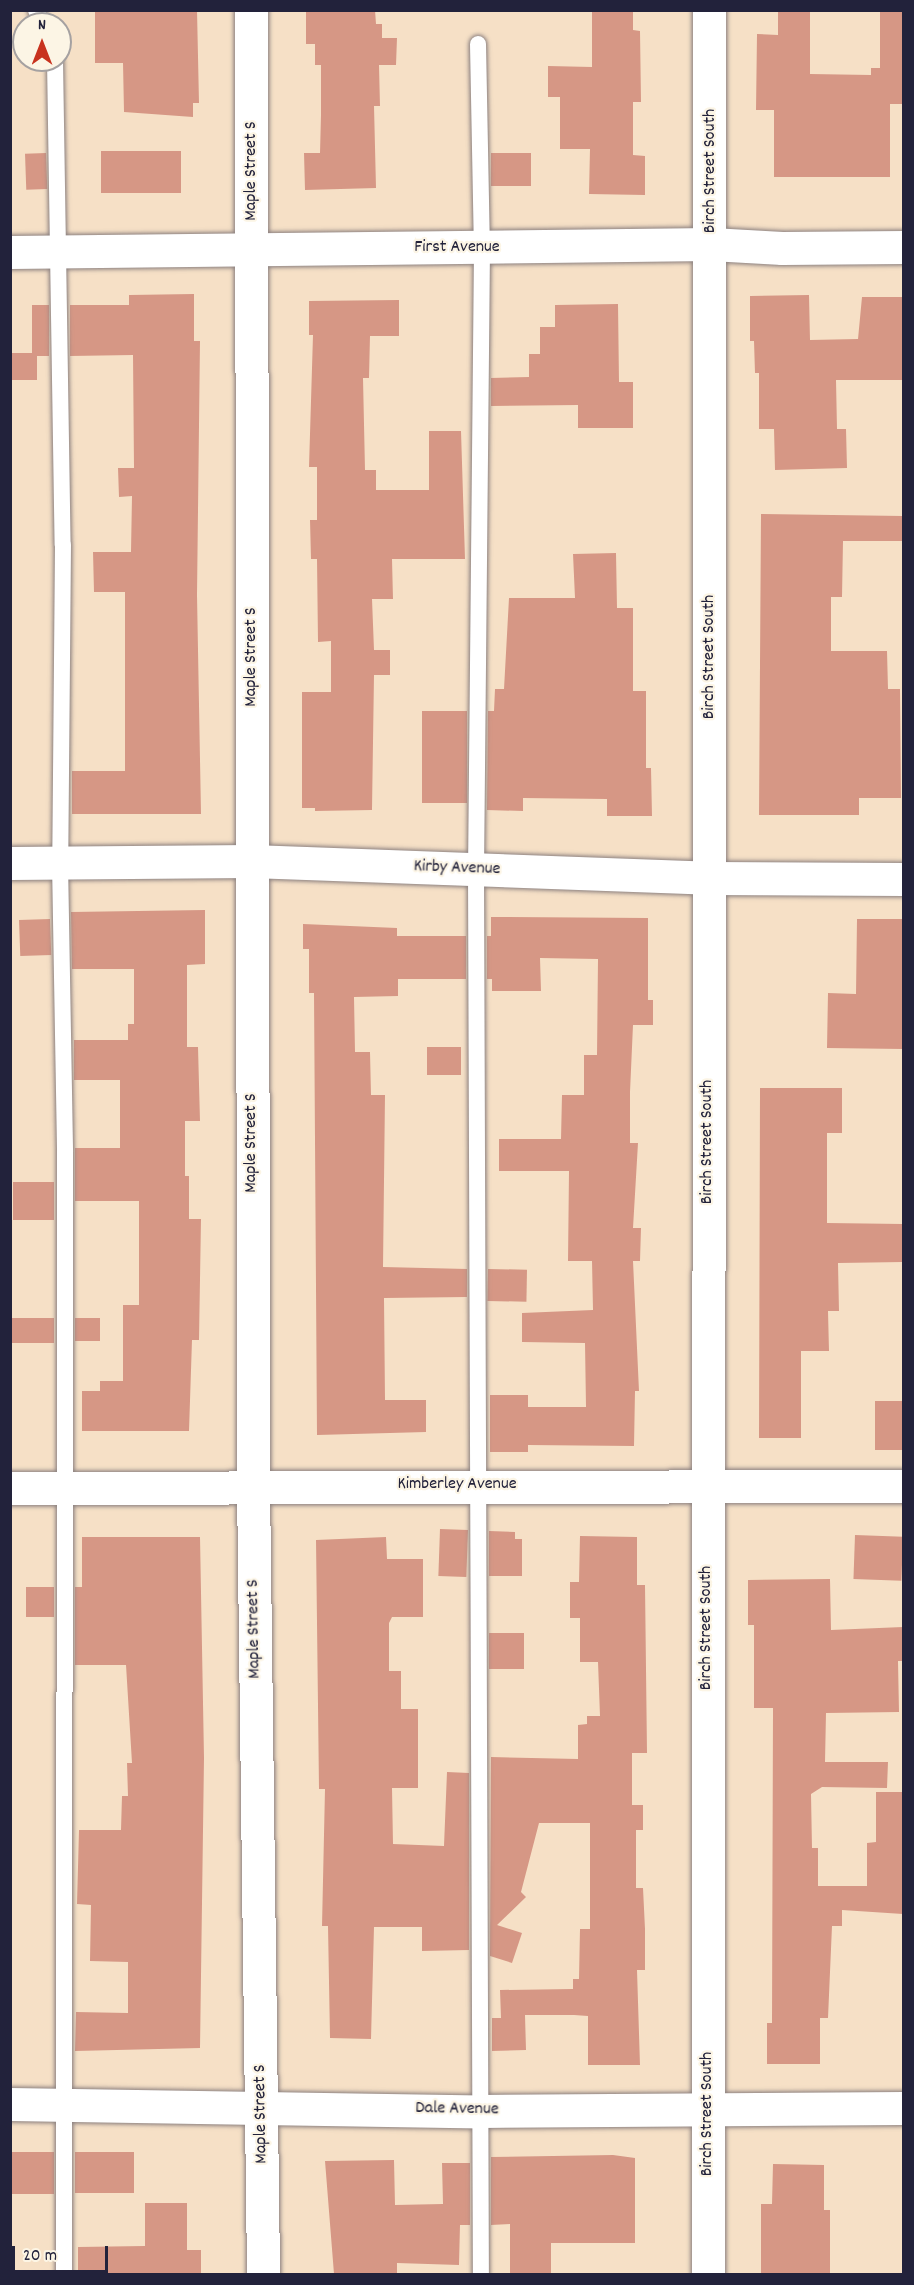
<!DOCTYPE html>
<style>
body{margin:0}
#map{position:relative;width:914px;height:2285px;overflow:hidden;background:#f6e0c6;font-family:Dekko,sans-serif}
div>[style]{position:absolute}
.building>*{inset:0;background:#d69785;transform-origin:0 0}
.roads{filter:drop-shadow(0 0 2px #8c8180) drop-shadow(0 0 2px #8c8180)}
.service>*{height:16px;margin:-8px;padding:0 8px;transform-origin:8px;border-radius:8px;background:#fff}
.minor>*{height:33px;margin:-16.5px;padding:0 16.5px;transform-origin:16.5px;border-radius:16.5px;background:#fff}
span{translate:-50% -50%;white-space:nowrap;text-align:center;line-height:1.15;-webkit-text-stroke:4.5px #fcf5e5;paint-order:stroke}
.street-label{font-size:18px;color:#22223b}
.frame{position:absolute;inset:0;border:12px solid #22223b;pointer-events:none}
.north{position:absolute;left:12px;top:12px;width:60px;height:60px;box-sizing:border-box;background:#fcf5e5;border:2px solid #a5a1a1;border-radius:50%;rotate:0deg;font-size:16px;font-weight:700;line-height:24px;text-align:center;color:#22223b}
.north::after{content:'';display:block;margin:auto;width:21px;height:27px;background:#c8321e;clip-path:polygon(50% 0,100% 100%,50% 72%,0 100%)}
.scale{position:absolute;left:12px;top:2246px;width:96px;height:27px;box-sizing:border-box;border:3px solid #22223b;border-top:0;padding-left:8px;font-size:18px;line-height:21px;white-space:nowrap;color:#22223b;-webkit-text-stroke:4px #fcf5e5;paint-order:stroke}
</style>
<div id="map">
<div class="building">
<div style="clip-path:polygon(95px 10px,197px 10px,199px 103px,193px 103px,193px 117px,124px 112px,123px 63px,95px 63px)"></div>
<div style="clip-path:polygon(306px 10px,375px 10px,376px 24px,382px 24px,382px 38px,397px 38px,396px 65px,379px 65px,380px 106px,374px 106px,376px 188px,305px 190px,304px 153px,320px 153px,321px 115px,321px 65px,315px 65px,315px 44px,306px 44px)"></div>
<div style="clip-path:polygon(592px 10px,633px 10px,633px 30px,640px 31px,641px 102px,633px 102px,633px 155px,645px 156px,645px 195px,589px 194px,590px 149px,560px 149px,560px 97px,548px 97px,548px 66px,592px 67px)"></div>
<div style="clip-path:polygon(778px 10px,810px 10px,810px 74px,871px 75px,871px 68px,880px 68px,880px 10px,903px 10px,903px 104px,890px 104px,890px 177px,774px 177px,774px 110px,756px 110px,757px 34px,778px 35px)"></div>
<div style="left:181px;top:151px;width:42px;height:80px;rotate:90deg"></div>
<div style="left:46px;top:153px;width:36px;height:21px;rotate:88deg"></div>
<div style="left:491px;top:153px;width:40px;height:33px"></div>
<div style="clip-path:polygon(194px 294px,194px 341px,200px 341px,197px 595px,201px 814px,72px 814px,72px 771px,125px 771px,125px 592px,94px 592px,93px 552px,131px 552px,132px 496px,119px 497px,118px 468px,134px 468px,133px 355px,70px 356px,70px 305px,129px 305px,129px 295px)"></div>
<div style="clip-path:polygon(809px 295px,810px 340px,858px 339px,862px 297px,903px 297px,903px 380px,836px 380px,837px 429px,846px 429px,847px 468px,775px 470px,774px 429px,759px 429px,759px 373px,755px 373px,754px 341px,750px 341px,750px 296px)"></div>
<div style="clip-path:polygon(399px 300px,399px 336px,370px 336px,369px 378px,363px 378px,365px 470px,376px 470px,376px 490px,429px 490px,429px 431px,461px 431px,465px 559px,392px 559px,393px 599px,372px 599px,374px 650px,390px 650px,390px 675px,374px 675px,372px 810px,315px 811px,315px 808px,302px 808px,302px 692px,331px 692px,331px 641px,318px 642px,317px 559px,311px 559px,310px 520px,317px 520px,317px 467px,309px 467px,313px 335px,309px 335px,309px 301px)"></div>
<div style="clip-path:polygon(618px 304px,619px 382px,633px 382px,633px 428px,578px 428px,578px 405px,491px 406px,491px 378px,529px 377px,529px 354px,540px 354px,540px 327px,555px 327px,555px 305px)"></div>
<div style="clip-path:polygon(32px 305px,49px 305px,49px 356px,37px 356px,37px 380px,10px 380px,10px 353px,32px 353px)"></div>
<div style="clip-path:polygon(761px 514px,903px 516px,903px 541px,843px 541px,842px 597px,831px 597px,831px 651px,887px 651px,888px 689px,900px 689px,901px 798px,859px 798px,859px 815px,759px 815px)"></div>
<div style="clip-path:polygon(616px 553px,617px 608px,633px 608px,633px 691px,646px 691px,646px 768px,651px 768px,652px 816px,607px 816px,607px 799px,523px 798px,523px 811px,487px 810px,488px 711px,494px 711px,495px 689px,504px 689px,509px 598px,575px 598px,573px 554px)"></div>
<div style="left:422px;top:711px;width:45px;height:92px"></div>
<div style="clip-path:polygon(205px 910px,205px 964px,187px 965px,187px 1047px,198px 1047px,200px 1121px,185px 1121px,185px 1176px,189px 1176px,189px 1219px,201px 1219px,199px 1340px,192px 1340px,189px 1431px,82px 1431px,82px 1391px,100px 1391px,100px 1381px,123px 1381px,123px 1305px,139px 1305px,139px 1201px,75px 1201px,75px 1148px,120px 1148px,120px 1080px,74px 1080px,74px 1040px,128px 1040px,128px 1024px,134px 1024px,134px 969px,72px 969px,71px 912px)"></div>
<div style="clip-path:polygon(491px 917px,648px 918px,648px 1000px,653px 1000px,653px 1025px,633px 1025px,630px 1092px,630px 1143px,638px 1143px,633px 1228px,641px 1228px,640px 1261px,633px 1261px,639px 1391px,635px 1391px,634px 1446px,528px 1445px,528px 1452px,490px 1452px,490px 1395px,528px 1395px,528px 1407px,586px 1407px,585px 1343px,522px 1342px,522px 1313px,593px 1310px,592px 1261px,568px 1261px,569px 1171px,499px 1171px,499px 1139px,561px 1139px,562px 1095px,584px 1095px,584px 1055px,597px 1055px,598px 959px,540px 958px,541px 991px,492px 991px,492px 979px,487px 979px,487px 936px,491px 936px)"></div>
<div style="left:50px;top:919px;width:36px;height:31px;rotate:88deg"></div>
<div style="clip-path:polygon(857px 919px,903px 919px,903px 1049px,827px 1048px,828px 993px,856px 994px)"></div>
<div style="clip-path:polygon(303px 924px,397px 928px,397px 936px,466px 936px,466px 979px,398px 979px,398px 996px,354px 997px,355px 1052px,370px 1052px,371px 1095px,385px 1095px,383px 1267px,467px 1269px,467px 1297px,384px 1298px,385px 1400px,426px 1400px,426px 1432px,317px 1435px,314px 993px,309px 993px,309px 949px,303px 949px)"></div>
<div style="left:427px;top:1047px;width:34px;height:28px"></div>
<div style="clip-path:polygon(760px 1088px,842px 1088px,842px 1133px,827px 1133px,827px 1223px,903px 1224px,903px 1262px,838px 1263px,839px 1311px,828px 1311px,829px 1351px,801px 1351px,801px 1438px,759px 1438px)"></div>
<div style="left:54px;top:1182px;width:38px;height:41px;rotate:90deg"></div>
<div style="left:488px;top:1269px;width:39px;height:32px;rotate:1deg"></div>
<div style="left:10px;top:1318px;width:44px;height:25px"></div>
<div style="left:75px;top:1318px;width:25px;height:23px"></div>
<div style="left:875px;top:1401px;width:28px;height:49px"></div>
<div style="left:440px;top:1529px;width:28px;height:47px;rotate:2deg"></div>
<div style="clip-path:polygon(489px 1531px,515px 1532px,515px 1539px,522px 1539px,522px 1576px,489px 1576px)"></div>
<div style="left:855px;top:1535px;width:48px;height:44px;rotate:2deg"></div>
<div style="clip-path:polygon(580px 1536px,637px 1537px,637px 1585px,645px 1585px,647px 1753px,632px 1753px,632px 1805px,643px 1805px,643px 1830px,636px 1830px,636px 1888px,643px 1888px,645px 1929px,645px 1970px,637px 1970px,640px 2065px,588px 2065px,588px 2016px,574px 2015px,525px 2015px,526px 2050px,492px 2051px,492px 2018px,501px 2018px,500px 1990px,573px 1989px,573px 1979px,579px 1979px,580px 1929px,590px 1929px,590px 1823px,539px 1823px,521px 1892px,526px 1897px,497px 1925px,522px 1933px,512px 1963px,490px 1956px,491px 1757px,578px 1759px,578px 1725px,587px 1724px,587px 1716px,600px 1716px,598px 1662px,580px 1662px,580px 1618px,570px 1618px,570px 1582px,579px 1582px)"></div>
<div style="clip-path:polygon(82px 1537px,200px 1537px,204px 1758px,200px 2048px,75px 2051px,76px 2012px,128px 2013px,128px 1962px,90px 1961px,91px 1905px,77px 1904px,79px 1830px,121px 1830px,122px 1796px,128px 1796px,127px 1763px,132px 1763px,126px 1665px,75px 1665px,75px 1587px,82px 1587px)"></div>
<div style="clip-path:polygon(386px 1537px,387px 1559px,423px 1559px,423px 1617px,392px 1617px,389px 1623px,389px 1671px,401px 1671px,401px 1709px,418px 1709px,418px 1788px,392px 1788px,393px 1844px,444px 1846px,447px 1772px,469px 1773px,469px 1950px,422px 1951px,422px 1927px,374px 1927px,371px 2039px,330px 2038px,328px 1926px,322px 1926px,325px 1789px,319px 1789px,316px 1540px)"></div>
<div style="clip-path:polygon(830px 1579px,831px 1630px,903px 1627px,903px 1661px,898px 1661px,899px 1712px,826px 1713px,825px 1762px,888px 1762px,887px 1788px,822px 1787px,811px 1794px,812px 1848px,818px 1848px,818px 1886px,867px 1886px,867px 1843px,876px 1842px,876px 1792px,903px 1792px,903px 1914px,842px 1910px,842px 1926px,832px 1926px,828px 2018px,820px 2018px,820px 2064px,767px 2064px,767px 2023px,772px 2023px,773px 1708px,754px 1708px,754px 1625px,748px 1625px,748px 1580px)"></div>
<div style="left:26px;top:1587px;width:28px;height:30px"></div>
<div style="left:489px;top:1633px;width:35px;height:36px"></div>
<div style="left:10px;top:2152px;width:44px;height:42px"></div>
<div style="left:75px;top:2152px;width:59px;height:41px"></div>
<div style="clip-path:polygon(613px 2155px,635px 2158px,635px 2243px,551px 2243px,551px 2274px,510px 2274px,510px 2224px,491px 2225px,491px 2157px)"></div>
<div style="clip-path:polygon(394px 2160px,395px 2205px,443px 2204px,442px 2163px,470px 2163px,470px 2225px,460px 2225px,459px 2265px,397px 2263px,397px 2274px,334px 2274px,325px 2161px)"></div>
<div style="clip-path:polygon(773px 2164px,824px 2165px,824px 2210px,830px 2210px,830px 2274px,761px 2274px,761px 2204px,772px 2204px)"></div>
<div style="clip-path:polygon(145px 2203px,187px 2203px,187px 2250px,201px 2250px,201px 2274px,78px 2274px,78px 2247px,145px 2246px)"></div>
</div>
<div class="roads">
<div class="service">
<div style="left:36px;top:10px;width:15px;rotate:67deg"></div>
<div style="left:478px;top:44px;width:204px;rotate:88.9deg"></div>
<div style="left:482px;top:248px;width:622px;rotate:90.55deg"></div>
<div style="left:476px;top:870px;width:1404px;rotate:89.8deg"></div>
<div style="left:55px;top:60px;width:485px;rotate:89.1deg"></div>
<div style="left:63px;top:545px;width:317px;rotate:90.5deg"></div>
<div style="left:60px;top:862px;width:290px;rotate:89deg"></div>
<div style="left:65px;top:1152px;width:1122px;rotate:90.05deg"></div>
</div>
<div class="minor">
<div style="left:251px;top:10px;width:1475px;rotate:89.92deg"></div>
<div style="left:253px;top:1485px;width:789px;rotate:89.27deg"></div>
<div style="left:10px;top:252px;width:701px;rotate:-0.65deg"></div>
<div style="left:711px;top:244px;width:71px;rotate:3.2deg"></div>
<div style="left:782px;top:248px;width:122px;rotate:-0.5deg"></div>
<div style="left:10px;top:863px;width:241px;rotate:-0.5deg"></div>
<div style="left:251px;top:861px;width:458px;rotate:2.1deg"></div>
<div style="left:709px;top:878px;width:195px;rotate:0.3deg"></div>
<div style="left:10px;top:1488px;width:894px;rotate:-0.13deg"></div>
<div style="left:10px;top:2104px;width:471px;rotate:0.9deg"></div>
<div style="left:481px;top:2111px;width:423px;rotate:-0.4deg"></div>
<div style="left:708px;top:2274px;width:2264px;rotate:-89.97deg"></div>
</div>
</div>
<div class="street-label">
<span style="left:252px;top:171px;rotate:-90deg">Maple Street S</span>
<span style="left:711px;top:171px;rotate:-90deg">Birch Street South</span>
<span style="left:457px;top:248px">First Avenue</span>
<span style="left:252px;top:657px;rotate:-90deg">Maple Street S</span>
<span style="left:710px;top:657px;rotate:-90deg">Birch Street South</span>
<span style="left:457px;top:869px;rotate:2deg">Kirby Avenue</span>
<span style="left:708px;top:1142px;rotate:-90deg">Birch Street South</span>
<span style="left:252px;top:1143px;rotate:-90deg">Maple Street S</span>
<span style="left:457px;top:1485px">Kimberley Avenue</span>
<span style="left:707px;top:1628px;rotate:-90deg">Birch Street South</span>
<span style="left:255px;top:1629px;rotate:-91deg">Maple Street S</span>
<span style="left:457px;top:2110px;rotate:1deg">Dale Avenue</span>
<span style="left:262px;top:2114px;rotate:-91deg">Maple Street S</span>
<span style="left:708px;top:2114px;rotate:-90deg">Birch Street South</span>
</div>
<div class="frame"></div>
<div class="north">N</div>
<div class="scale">20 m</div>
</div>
